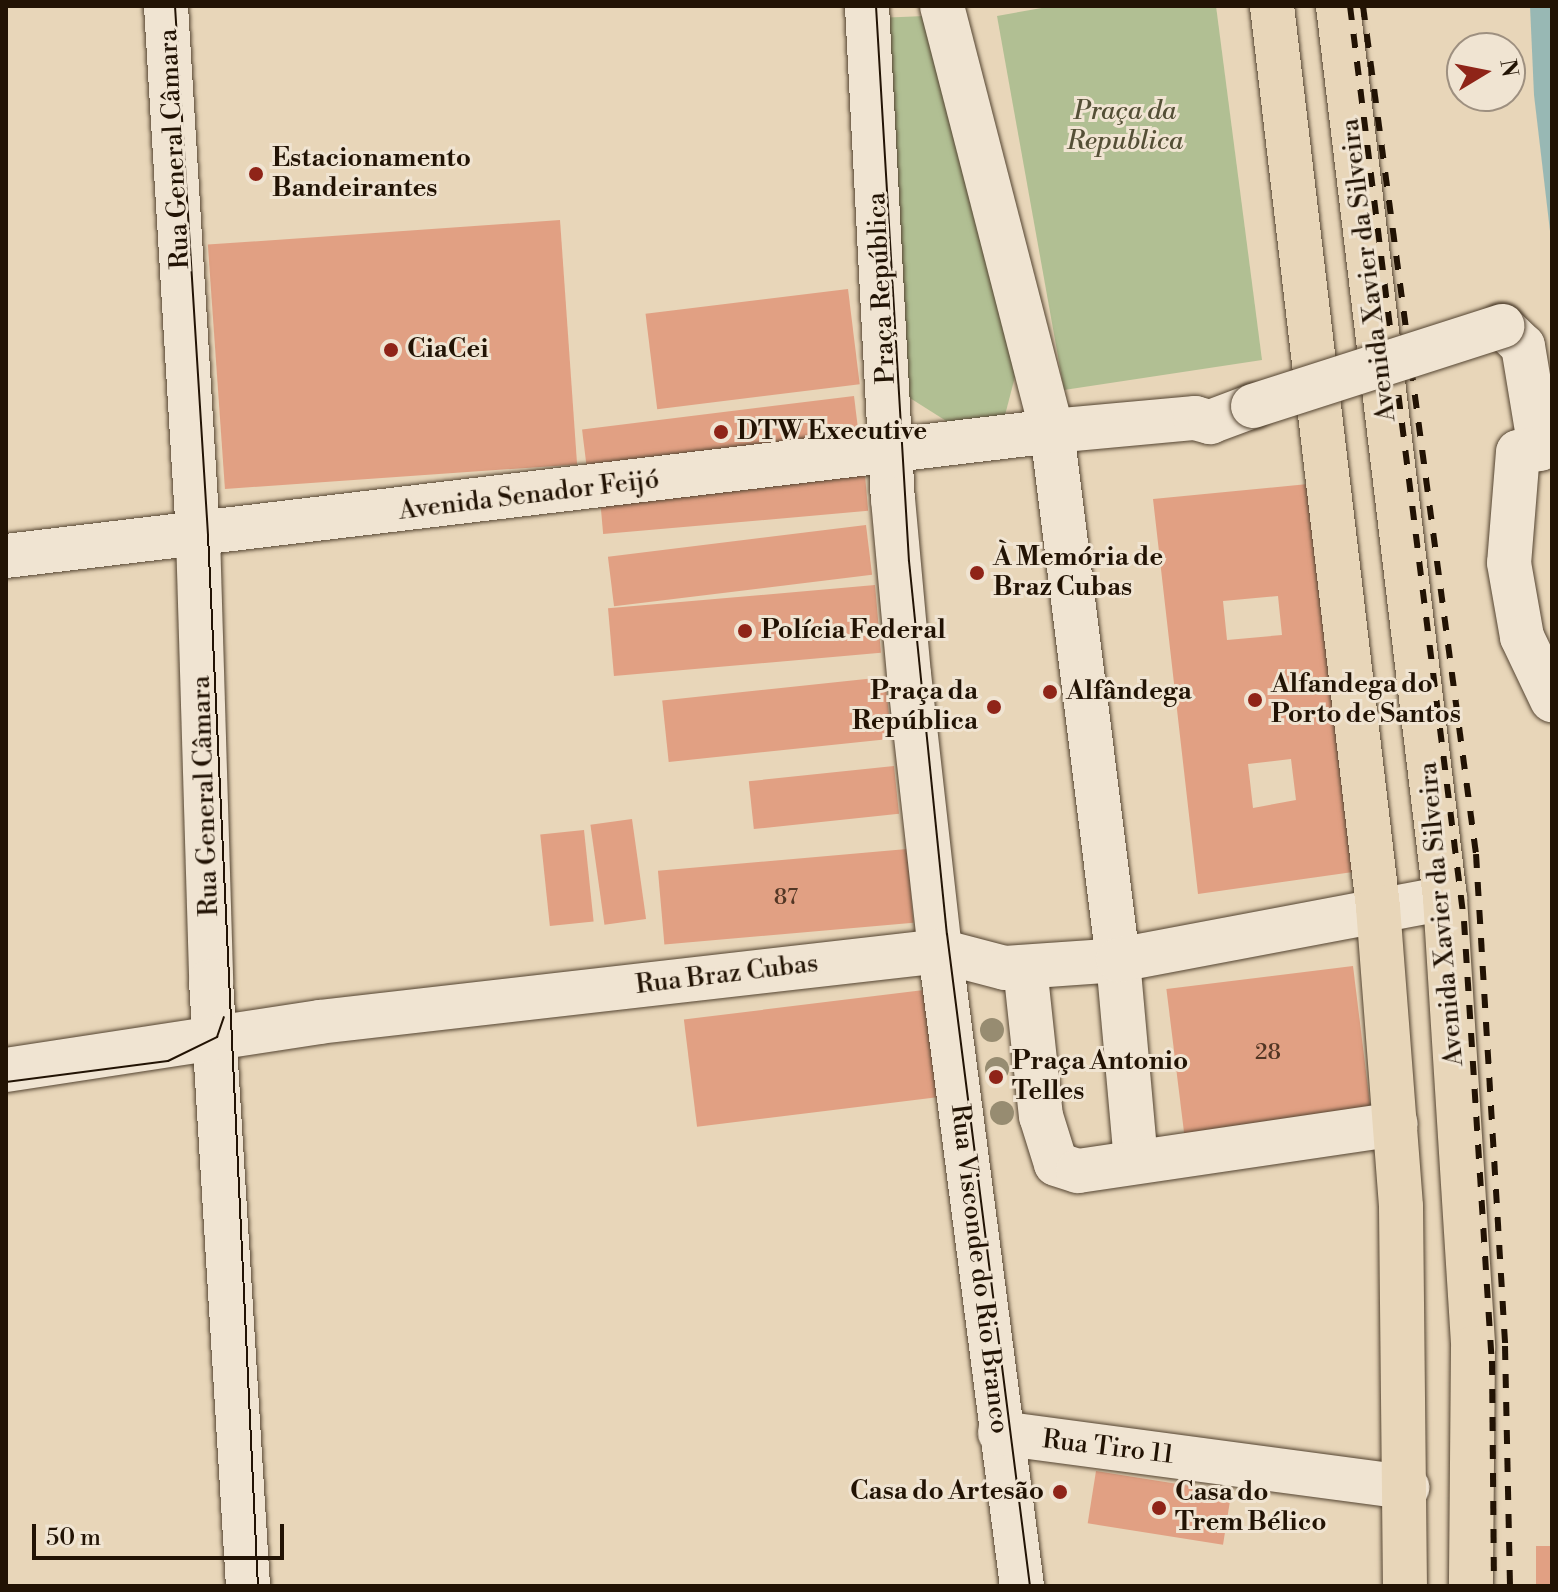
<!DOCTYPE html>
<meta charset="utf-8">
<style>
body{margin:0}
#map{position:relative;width:1558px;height:1592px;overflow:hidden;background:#e8d6b9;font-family:"Libre Bodoni",serif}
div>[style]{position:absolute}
.green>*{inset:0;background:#b1bf93}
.water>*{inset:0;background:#98b8b4}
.building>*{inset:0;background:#e1a083;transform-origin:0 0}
.roads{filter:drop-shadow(0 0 2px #544431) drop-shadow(0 0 2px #544431)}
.minor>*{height:44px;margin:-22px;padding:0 22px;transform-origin:22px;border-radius:22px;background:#f0e4d2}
.major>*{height:44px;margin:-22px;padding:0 22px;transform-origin:22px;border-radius:22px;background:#e8d6b9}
.tram>*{height:2px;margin:-1px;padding:0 1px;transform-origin:1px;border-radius:1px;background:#221304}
.rail>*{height:6px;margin-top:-3px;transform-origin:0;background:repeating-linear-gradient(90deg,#221304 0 14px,transparent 0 28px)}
.bridges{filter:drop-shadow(0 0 2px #544431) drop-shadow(0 0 2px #544431)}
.minor-bridge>*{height:44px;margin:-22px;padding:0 22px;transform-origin:22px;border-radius:22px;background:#f0e4d2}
.trees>*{width:24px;height:24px;margin:-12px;border-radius:50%;background:#978c71}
.dots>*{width:22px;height:22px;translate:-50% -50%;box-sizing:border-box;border:4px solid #f0e4d2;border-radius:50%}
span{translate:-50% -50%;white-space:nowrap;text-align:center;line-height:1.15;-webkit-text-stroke:6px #f0e4d2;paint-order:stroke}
.number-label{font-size:22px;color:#523624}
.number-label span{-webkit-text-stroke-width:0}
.park-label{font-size:26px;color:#544f36;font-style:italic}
.street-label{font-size:26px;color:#221304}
.poi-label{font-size:26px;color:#221304;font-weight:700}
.left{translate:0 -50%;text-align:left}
.right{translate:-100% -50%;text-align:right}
.frame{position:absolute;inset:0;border:8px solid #221304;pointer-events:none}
.north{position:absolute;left:1446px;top:32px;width:80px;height:80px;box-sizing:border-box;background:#f0e4d2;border:2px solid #9e9080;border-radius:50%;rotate:80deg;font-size:22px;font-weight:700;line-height:32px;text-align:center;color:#221304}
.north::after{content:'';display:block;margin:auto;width:28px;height:36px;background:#8f2418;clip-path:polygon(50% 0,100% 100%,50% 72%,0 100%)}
.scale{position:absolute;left:32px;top:1524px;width:252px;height:36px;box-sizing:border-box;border:4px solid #221304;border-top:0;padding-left:10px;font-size:24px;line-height:28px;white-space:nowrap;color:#221304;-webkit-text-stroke:6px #f0e4d2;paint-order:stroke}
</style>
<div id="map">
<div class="green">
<div style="clip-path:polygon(1053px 6px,1216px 6px,1262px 360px,1064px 390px,997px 16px)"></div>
<div style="clip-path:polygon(925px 16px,1017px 369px,1004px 419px,951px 424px,902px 393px,877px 18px)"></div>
</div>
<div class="water">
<div style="clip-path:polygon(1530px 6px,1552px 6px,1552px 248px,1534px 95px)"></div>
</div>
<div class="building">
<div style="left:560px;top:220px;width:245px;height:353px;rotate:86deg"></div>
<div style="left:848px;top:289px;width:96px;height:204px;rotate:83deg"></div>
<div style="left:854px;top:396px;width:40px;height:274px;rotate:83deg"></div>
<div style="left:865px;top:475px;width:36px;height:266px;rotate:85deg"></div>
<div style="clip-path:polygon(evenodd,1308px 484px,1353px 872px,1198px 894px,1153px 499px,1308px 484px,1278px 596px,1282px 635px,1227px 640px,1223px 601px,1278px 596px,1308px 484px,1291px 759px,1296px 800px,1253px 808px,1248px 764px,1291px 759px)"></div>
<div style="left:866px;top:525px;width:50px;height:260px;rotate:83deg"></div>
<div style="left:875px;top:585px;width:68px;height:268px;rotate:85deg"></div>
<div style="left:885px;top:677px;width:62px;height:224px;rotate:84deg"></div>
<div style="left:894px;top:766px;width:48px;height:146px;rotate:84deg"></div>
<div style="left:632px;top:819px;width:101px;height:42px;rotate:82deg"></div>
<div style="left:584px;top:830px;width:92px;height:44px;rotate:84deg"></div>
<div style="left:907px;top:849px;width:74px;height:250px;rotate:85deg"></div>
<div style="left:1353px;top:966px;width:153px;height:188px;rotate:83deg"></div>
<div style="left:932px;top:989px;width:108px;height:250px;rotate:83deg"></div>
<div style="left:1096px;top:1471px;width:137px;height:53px;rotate:9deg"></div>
<div style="left:1536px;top:1546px;width:16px;height:40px"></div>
</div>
<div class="roads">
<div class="minor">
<div style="left:166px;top:6px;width:531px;rotate:86.54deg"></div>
<div style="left:198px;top:536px;width:445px;rotate:88.3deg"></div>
<div style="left:211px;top:981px;width:606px;rotate:86.5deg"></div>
<div style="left:867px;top:6px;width:494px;rotate:87deg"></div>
<div style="left:893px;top:499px;width:176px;rotate:84.8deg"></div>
<div style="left:909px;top:674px;width:279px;rotate:83.6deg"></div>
<div style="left:940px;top:951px;width:640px;rotate:82.64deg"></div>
<div style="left:942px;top:6px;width:439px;rotate:75.5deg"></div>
<div style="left:1052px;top:431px;width:533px;rotate:82.89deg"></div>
<div style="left:1118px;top:960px;width:201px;rotate:84.9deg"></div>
<div style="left:1502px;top:326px;width:29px;rotate:44deg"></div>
<div style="left:1523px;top:346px;width:104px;rotate:80.6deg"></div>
<div style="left:1540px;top:449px;width:22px;rotate:172deg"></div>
<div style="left:1518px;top:452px;width:111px;rotate:94.6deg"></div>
<div style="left:1509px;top:563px;width:75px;rotate:80deg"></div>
<div style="left:1522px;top:637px;width:70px;rotate:64.5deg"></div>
<div style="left:6px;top:556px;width:1053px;rotate:-6.81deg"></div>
<div style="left:1052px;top:431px;width:144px;rotate:-5.2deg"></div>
<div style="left:1195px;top:418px;width:16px;rotate:15deg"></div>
<div style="left:1210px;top:422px;width:46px;rotate:-20.4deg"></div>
<div style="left:1025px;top:967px;width:150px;rotate:83.9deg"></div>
<div style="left:1041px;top:1116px;width:50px;rotate:72.6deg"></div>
<div style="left:1056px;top:1164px;width:23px;rotate:18deg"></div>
<div style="left:1078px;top:1171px;width:321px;rotate:-8.4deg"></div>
<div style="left:6px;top:1070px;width:317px;rotate:-8.7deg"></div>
<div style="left:319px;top:1022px;width:625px;rotate:-6.52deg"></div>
<div style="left:940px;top:951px;width:67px;rotate:14.7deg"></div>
<div style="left:1005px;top:968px;width:113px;rotate:-4deg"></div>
<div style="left:1118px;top:960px;width:333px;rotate:-10.7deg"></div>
<div style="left:1000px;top:1433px;width:411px;rotate:7.6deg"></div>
</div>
<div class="major">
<div style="left:1272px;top:6px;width:907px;rotate:83.29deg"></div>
<div style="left:1378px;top:907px;width:301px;rotate:85.6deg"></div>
<div style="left:1401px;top:1207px;width:379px;rotate:89.4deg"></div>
<div style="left:1338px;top:6px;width:898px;rotate:83.16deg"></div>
<div style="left:1445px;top:898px;width:451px;rotate:86.4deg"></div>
<div style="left:1473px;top:1348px;width:238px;rotate:90.5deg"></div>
</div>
</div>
<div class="tram">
<div style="left:175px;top:6px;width:530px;rotate:86.43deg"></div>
<div style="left:208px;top:535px;width:1052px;rotate:87.28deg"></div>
<div style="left:876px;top:6px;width:556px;rotate:86.6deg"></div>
<div style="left:909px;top:561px;width:375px;rotate:84.2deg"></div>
<div style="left:947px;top:934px;width:657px;rotate:82.75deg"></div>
<div style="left:6px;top:1082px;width:163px;rotate:-7.4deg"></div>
<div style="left:168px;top:1061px;width:55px;rotate:-26.1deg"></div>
<div style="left:217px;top:1037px;width:21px;rotate:-71deg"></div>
</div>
<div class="rail">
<div style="left:1350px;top:6px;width:922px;rotate:82.9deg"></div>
<div style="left:1464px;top:921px;width:441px;rotate:86.4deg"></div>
<div style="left:1492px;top:1361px;width:225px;rotate:89.5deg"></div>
<div style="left:1363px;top:6px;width:855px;rotate:82.41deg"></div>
<div style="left:1476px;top:854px;width:493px;rotate:86.6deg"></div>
<div style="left:1505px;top:1346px;width:240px;rotate:88.8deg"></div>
</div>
<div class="bridges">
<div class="minor-bridge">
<div style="left:1253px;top:406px;width:262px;rotate:-17.8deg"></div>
</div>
</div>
<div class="trees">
<div style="left:992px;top:1030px"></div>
<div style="left:997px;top:1069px"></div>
<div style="left:1002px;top:1113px"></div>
</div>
<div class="dots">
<div style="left:256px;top:174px;background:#8f2418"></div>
<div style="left:391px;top:350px;background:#8f2418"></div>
<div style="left:721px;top:432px;background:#8f2418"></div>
<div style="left:977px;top:573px;background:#8f2418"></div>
<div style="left:745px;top:631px;background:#8f2418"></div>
<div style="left:1050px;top:692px;background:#8f2418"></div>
<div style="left:1255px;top:700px;background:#8f2418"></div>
<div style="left:994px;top:707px;background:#8f2418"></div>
<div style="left:996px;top:1077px;background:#8f2418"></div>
<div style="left:1060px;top:1492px;background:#8f2418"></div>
<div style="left:1159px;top:1508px;background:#8f2418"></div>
</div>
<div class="number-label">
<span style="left:786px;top:898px">87</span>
<span style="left:1268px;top:1053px">28</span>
</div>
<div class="park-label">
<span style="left:1125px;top:127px">Praça da<br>Republica</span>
</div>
<div class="street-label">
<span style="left:175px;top:149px;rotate:-93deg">Rua General Câmara</span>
<span style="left:1369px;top:270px;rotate:-97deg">Avenida Xavier da Silveira</span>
<span style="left:882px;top:288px;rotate:-93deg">Praça República</span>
<span style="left:529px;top:496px;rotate:-7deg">Avenida Senador Feijó</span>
<span style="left:206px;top:796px;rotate:-92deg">Rua General Câmara</span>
<span style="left:1442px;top:914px;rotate:-95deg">Avenida Xavier da Silveira</span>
<span style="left:727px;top:975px;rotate:-7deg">Rua Braz Cubas</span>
<span style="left:979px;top:1269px;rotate:83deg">Rua Visconde do Rio Branco</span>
<span style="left:1108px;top:1448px;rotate:7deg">Rua Tiro 11</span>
</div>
<div class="poi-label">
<span class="left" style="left:272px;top:174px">Estacionamento<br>Bandeirantes</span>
<span class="left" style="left:407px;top:350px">CiaCei</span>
<span class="left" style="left:737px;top:432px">DTW Executive</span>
<span class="left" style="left:993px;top:573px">À Memória de<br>Braz Cubas</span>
<span class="left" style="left:761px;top:631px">Polícia Federal</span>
<span class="left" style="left:1271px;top:700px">Alfandega do<br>Porto de Santos</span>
<span class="right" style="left:978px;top:707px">Praça da<br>República</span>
<span class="left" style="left:1066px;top:692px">Alfândega</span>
<span class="left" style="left:1012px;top:1077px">Praça Antonio<br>Telles</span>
<span class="right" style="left:1044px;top:1492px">Casa do Artesão</span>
<span class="left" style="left:1175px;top:1508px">Casa do<br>Trem Bélico</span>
</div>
<div class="frame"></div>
<div class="north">N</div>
<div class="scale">50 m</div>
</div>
